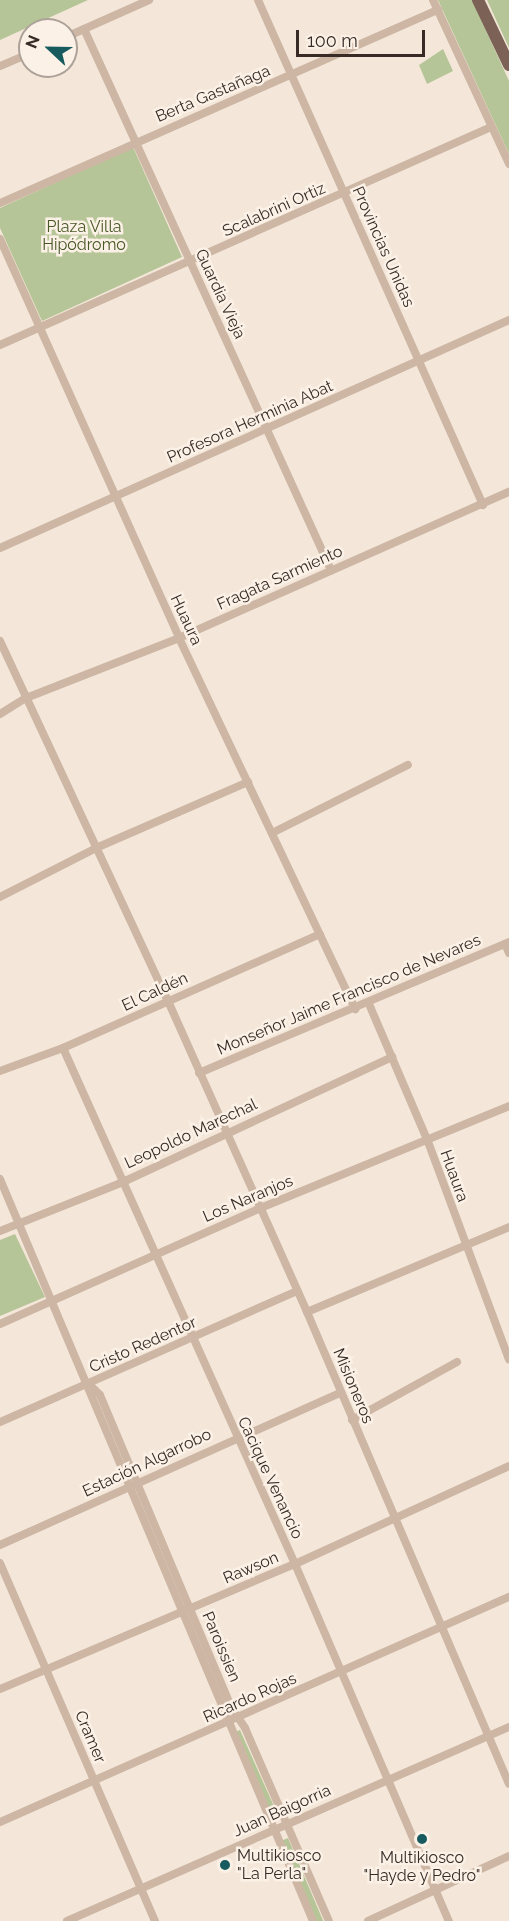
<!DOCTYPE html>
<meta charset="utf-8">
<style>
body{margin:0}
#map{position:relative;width:509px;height:1921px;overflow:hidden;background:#f4e7d9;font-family:Raleway,sans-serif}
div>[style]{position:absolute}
.green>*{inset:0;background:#b6c597;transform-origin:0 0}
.minor>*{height:8px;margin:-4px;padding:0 4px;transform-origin:4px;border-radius:4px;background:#cdb6a4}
.primary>*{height:12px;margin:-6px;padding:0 6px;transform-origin:6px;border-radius:6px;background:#7b6156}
.dots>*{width:16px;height:16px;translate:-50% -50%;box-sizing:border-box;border:3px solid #fbf1e6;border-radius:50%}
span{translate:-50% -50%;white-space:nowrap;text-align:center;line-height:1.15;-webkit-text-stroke:5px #fbf1e6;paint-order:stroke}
.street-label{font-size:16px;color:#382b26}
.park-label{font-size:16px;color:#485927}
.poi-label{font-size:16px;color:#382b26}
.left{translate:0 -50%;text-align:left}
.north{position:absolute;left:18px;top:18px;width:60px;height:60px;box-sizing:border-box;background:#fbf1e6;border:2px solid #ada299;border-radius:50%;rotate:292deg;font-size:16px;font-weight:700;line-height:24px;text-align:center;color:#382b26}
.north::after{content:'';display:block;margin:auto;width:21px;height:27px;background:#175b5e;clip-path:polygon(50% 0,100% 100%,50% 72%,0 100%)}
.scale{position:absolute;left:296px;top:30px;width:129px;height:27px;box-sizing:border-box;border:3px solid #382b26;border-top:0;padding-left:8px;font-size:18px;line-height:21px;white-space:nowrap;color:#382b26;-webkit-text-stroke:4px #fbf1e6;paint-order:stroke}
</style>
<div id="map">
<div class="green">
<div style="clip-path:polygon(0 0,88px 0,0 40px)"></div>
<div style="clip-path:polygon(438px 0,472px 0,509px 81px,509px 154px)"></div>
<div style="clip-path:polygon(487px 0,509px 0,509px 48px)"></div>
<div style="clip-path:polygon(443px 49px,453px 71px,427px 84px,419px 65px)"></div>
<div style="clip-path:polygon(133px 147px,182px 257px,42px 321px,0 228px,0 208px)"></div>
<div style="clip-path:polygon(15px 1234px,45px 1297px,0 1316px,0 1240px)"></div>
<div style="left:240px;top:1730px;width:89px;height:8px;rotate:66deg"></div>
<div style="left:288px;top:1838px;width:90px;height:9px;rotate:67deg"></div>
</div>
<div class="minor">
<div style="left:258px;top:0;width:553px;rotate:65.98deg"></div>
<div style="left:433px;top:0;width:181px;rotate:65.1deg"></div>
<div style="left:84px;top:29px;width:595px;rotate:65.46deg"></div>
<div style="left:66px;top:37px;width:91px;rotate:-24deg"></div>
<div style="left:0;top:66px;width:33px;rotate:-23deg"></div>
<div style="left:0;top:203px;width:479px;rotate:-23.8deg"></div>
<div style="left:0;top:239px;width:437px;rotate:65.8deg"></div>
<div style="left:179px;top:638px;width:411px;rotate:64.6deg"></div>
<div style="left:0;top:345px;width:537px;rotate:-23.94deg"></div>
<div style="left:0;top:548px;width:558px;rotate:-24.13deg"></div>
<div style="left:0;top:641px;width:397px;rotate:65deg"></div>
<div style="left:168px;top:1001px;width:341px;rotate:65.9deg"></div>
<div style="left:307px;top:1312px;width:513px;rotate:66.83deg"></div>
<div style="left:0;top:714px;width:31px;rotate:-32deg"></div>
<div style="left:26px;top:698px;width:164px;rotate:-21.4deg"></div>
<div style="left:179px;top:638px;width:361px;rotate:-23.9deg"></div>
<div style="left:272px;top:833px;width:152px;rotate:-26.6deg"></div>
<div style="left:0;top:897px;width:108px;rotate:-27deg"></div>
<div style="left:96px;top:848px;width:166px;rotate:-23.5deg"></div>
<div style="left:505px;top:944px;width:10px;rotate:66deg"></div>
<div style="left:369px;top:1004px;width:147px;rotate:66.8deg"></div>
<div style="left:427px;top:1139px;width:235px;rotate:69.6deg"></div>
<div style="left:63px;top:1048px;width:566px;rotate:65.79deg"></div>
<div style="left:295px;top:1564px;width:389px;rotate:66.7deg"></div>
<div style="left:0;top:1071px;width:67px;rotate:-20.1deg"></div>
<div style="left:63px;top:1048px;width:281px;rotate:-23.9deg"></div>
<div style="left:199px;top:1073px;width:337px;rotate:-22.9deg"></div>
<div style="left:0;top:1179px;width:805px;rotate:67.13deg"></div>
<div style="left:0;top:1231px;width:132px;rotate:-21.7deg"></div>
<div style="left:123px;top:1182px;width:297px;rotate:-24.9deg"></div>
<div style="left:307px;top:1312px;width:219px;rotate:-22.8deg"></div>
<div style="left:0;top:1324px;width:282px;rotate:-24deg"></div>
<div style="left:258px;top:1209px;width:271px;rotate:-22.3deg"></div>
<div style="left:90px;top:1385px;width:14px;rotate:45deg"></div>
<div style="left:100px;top:1395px;width:338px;rotate:67.2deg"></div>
<div style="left:231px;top:1707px;width:25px;rotate:56deg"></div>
<div style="left:245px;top:1728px;width:210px;rotate:66.5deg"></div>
<div style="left:352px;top:1420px;width:120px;rotate:-28.9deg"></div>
<div style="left:0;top:1422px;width:325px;rotate:-23.8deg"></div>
<div style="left:0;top:1545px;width:372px;rotate:-24.1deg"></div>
<div style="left:0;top:1563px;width:390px;rotate:66.6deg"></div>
<div style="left:0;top:1689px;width:320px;rotate:-23deg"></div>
<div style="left:295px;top:1564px;width:235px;rotate:-24.6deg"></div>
<div style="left:0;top:1822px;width:557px;rotate:-23.85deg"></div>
<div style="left:67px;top:1921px;width:483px;rotate:-23.7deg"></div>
<div style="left:368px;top:1921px;width:155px;rotate:-24.7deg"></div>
</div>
<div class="primary">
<div style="left:478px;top:0;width:72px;rotate:64.5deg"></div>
</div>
<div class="dots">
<div style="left:422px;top:1839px;background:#175b5e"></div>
<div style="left:225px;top:1865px;background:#175b5e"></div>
</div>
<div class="street-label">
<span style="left:213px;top:94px;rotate:-23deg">Berta Gastañaga</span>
<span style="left:274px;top:210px;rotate:-24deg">Scalabrini Ortiz</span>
<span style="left:383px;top:247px;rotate:66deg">Provincias Unidas</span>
<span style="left:220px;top:294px;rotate:65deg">Guardia Vieja</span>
<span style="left:250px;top:422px;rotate:-24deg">Profesora Herminia Abat</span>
<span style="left:280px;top:578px;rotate:-24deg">Fragata Sarmiento</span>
<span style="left:186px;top:620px;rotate:65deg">Huaura</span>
<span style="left:155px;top:992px;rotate:-25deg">El Caldén</span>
<span style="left:349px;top:995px;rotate:-23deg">Monseñor Jaime Francisco de Nevares</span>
<span style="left:191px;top:1134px;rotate:-25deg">Leopoldo Marechal</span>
<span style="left:454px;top:1176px;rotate:70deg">Huaura</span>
<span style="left:248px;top:1199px;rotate:-23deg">Los Naranjos</span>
<span style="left:143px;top:1345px;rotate:-24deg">Cristo Redentor</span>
<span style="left:353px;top:1386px;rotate:67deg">Misioneros</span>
<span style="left:147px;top:1463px;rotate:-25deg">Estación Algarrobo</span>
<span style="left:270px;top:1478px;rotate:65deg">Cacique Venancio</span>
<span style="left:251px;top:1568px;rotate:-23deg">Rawson</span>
<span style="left:221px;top:1647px;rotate:67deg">Paroissien</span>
<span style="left:250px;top:1698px;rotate:-24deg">Ricardo Rojas</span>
<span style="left:90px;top:1737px;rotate:67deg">Cramer</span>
<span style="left:282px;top:1811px;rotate:-24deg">Juan Baigorria</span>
</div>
<div class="park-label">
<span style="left:84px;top:236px">Plaza Villa<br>Hipódromo</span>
</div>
<div class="poi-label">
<span class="left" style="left:237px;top:1865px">Multikiosco<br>"La Perla"</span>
<span style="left:422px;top:1867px">Multikiosco<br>"Hayde y Pedro"</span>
</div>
<div class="north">N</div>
<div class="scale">100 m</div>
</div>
